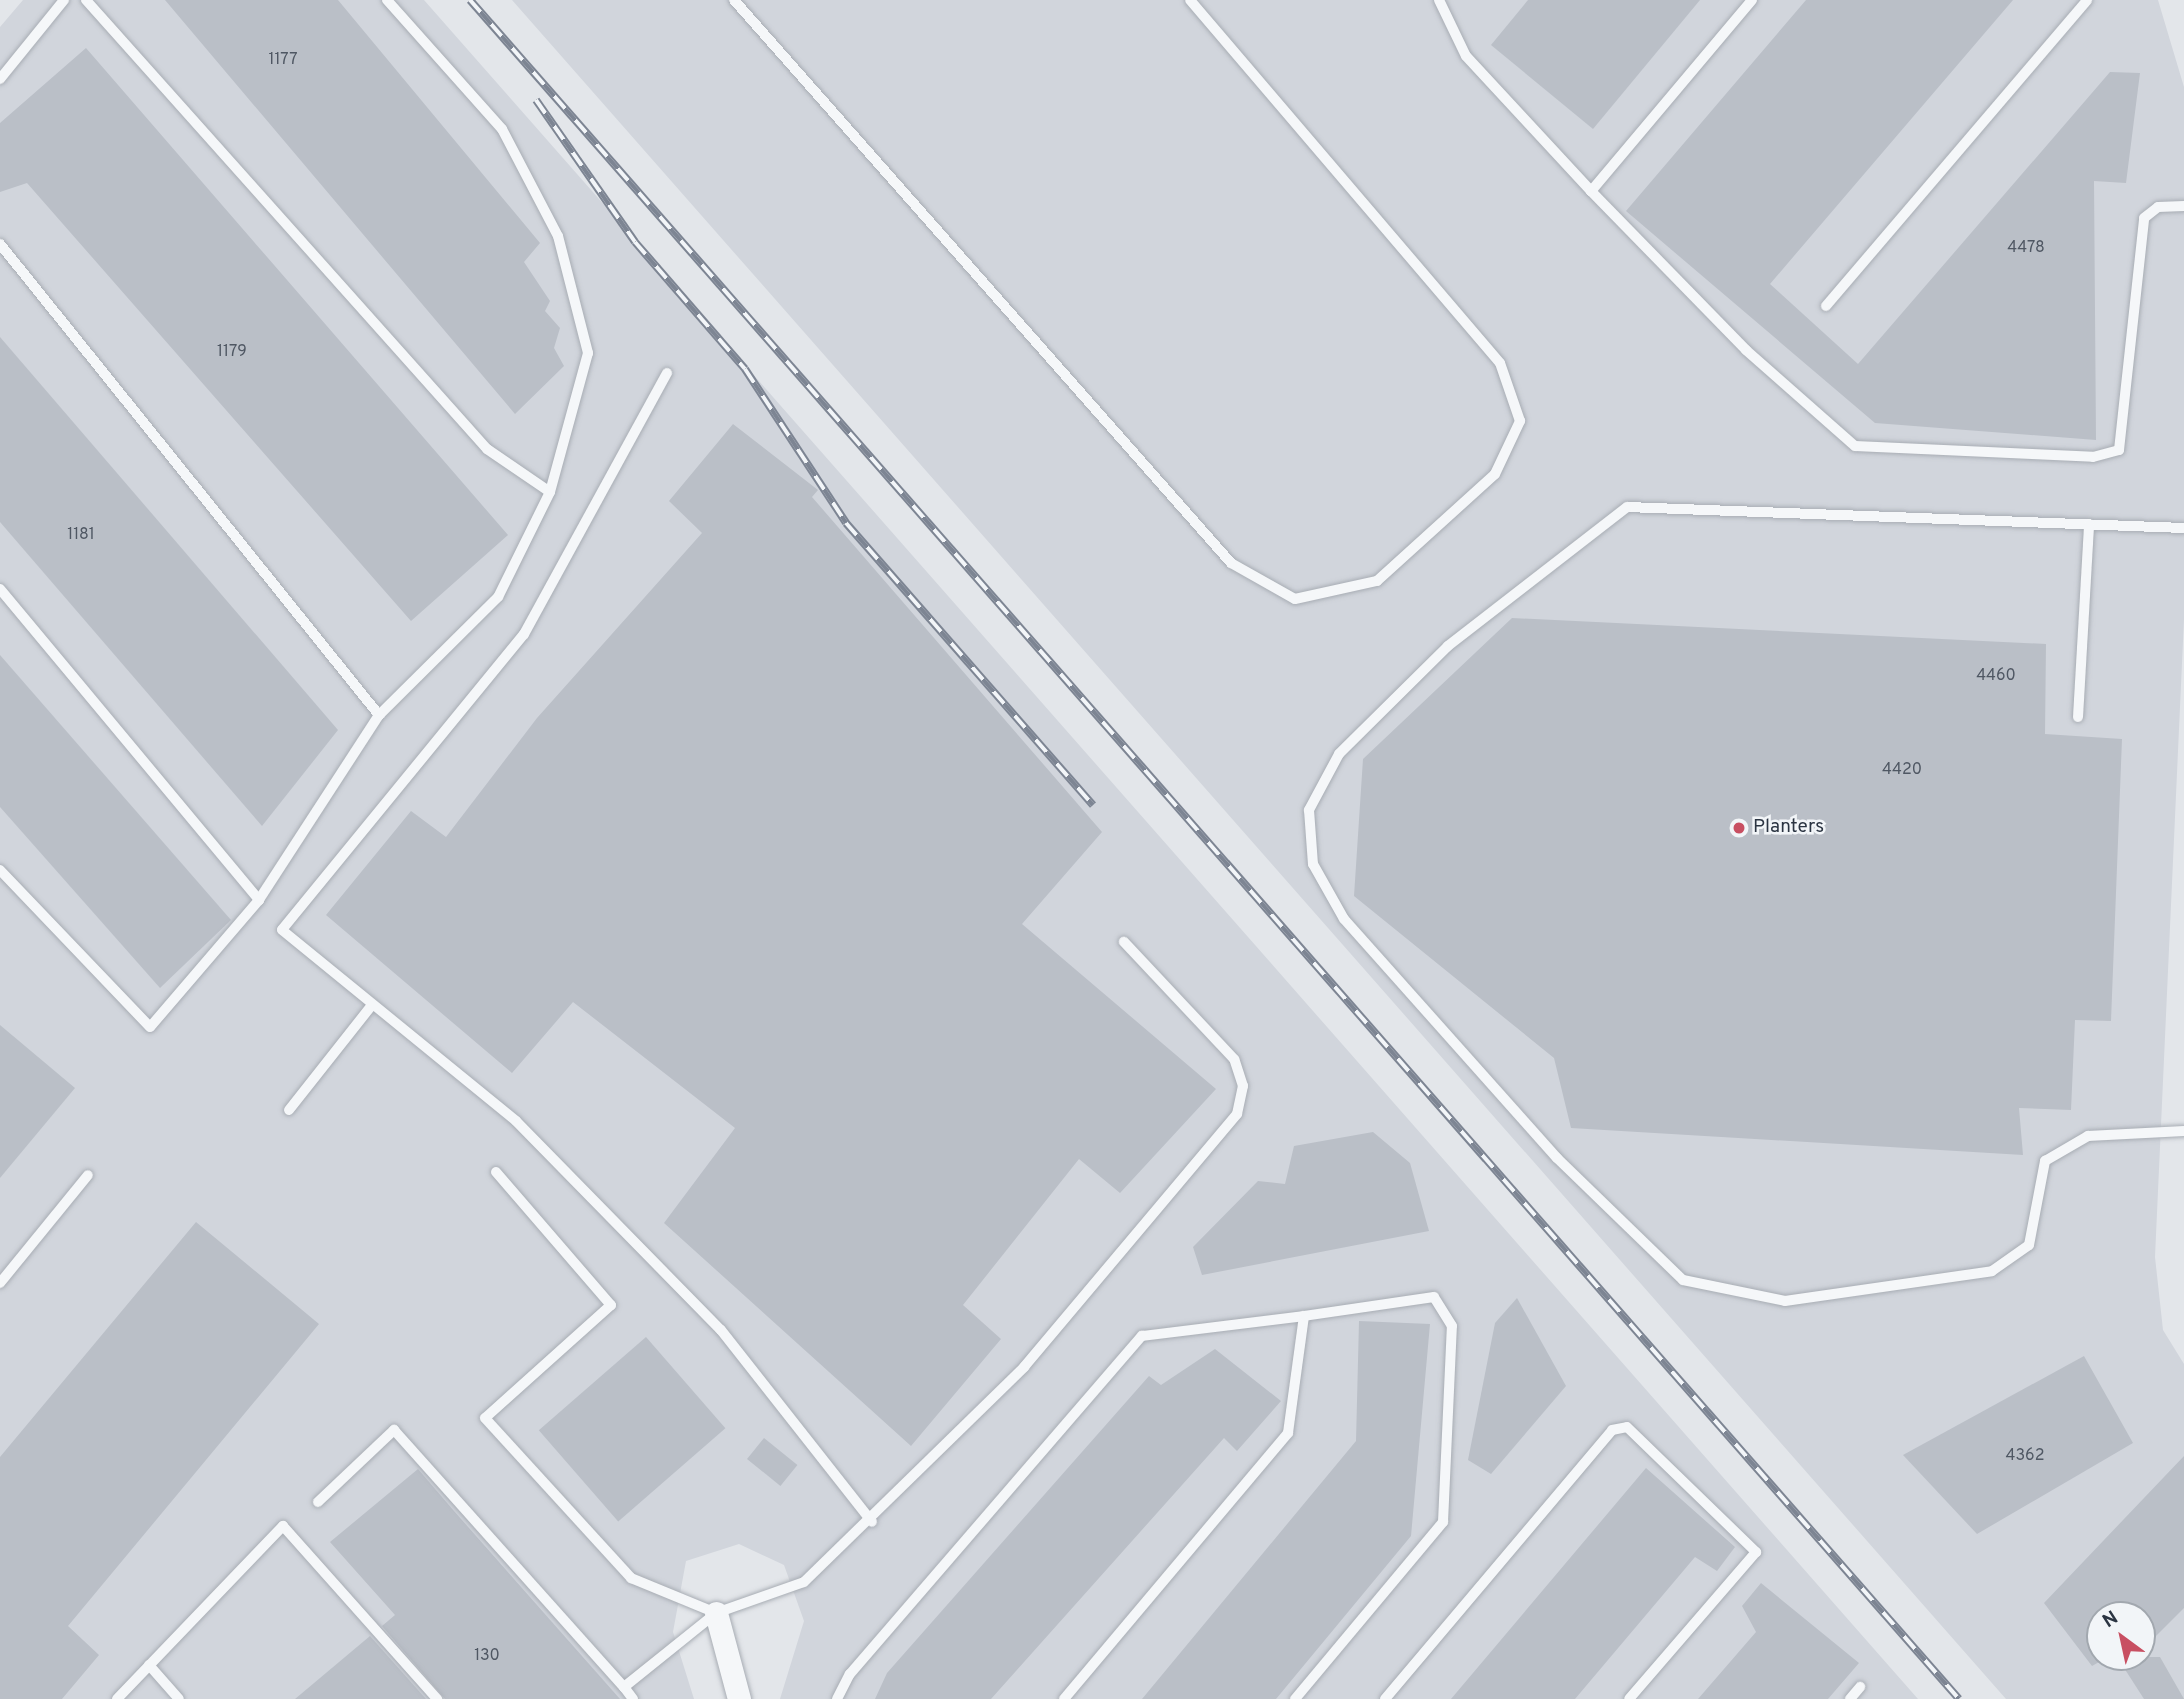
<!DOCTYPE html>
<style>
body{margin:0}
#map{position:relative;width:2184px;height:1699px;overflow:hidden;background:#e3e6ea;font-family:Overpass,sans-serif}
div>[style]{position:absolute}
.built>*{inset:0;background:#d1d5dc}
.building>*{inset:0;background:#babfc7;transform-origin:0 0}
.roads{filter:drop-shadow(0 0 2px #a8adb4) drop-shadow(0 0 2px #a8adb4)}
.lane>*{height:10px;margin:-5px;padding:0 5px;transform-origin:5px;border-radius:5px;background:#f5f7f9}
.street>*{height:23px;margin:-11.5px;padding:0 11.5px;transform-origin:11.5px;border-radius:11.5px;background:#f5f7f9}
.rail>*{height:8px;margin-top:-4px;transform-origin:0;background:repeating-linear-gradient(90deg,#f2f5f8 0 16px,#7d8593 0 32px);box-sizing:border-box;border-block:2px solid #7d8593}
.dots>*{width:19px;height:19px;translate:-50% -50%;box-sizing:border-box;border:4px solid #f2f5f8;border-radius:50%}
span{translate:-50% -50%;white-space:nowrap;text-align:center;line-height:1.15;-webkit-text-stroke:5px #f2f5f8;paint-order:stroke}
.number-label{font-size:16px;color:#4f5763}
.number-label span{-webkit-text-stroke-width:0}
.poi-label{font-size:19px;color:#2b3442}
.left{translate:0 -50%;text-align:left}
.north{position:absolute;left:2086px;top:1601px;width:70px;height:70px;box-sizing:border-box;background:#f2f5f8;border:2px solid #a2a8af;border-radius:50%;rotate:327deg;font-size:19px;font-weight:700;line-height:28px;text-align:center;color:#2b3442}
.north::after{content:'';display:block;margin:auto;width:24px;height:32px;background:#c84f62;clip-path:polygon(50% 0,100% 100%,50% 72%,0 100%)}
</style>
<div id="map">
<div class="built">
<div style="clip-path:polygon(23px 0,424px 0,1918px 1699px,780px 1699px,804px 1621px,784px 1565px,739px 1544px,686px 1561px,673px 1632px,694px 1699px,0 1699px,0 27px)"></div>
<div style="clip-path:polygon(evenodd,512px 0,2158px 0,2184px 87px,2184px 619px,2155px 1257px,2163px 1330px,2184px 1364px,2184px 1699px,2006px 1699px,512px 0,2100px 1615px,2142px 1615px,2142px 1657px,2100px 1657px,2100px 1615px)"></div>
</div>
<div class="building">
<div style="clip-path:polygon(165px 0,338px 0,540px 243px,524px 262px,550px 301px,545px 311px,560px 328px,554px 348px,564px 366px,515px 414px)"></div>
<div style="clip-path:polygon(1528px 0,1700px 0,1593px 129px,1491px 45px)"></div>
<div style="clip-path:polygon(1806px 0,2013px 0,1770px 284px,1858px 364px,2110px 72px,2140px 73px,2126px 183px,2094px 181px,2096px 440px,1875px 423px,1626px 211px)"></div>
<div style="clip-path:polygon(86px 48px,508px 535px,411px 621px,27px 183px,0 192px,0 123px)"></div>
<div style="clip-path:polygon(0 337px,338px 730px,262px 826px,0 522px)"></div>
<div style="clip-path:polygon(733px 424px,818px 490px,812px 497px,1102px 832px,1022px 924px,1216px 1089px,1120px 1193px,1079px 1159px,963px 1305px,1001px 1339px,911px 1446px,664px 1223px,735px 1128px,573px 1002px,512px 1073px,326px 915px,411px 811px,446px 837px,537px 718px,702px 533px,669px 501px)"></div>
<div style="clip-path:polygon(1512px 618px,2046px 644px,2045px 734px,2122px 739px,2111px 1021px,2075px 1020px,2071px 1110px,2019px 1108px,2023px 1155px,1571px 1128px,1554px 1058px,1354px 896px,1363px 759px)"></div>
<div style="clip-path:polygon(0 655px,231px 920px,160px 988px,0 807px)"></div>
<div style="clip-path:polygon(0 1025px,75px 1088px,0 1178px)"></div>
<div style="clip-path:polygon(1373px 1132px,1410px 1163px,1429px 1231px,1202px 1275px,1193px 1247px,1258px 1181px,1285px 1184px,1294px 1146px)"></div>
<div style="clip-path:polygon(196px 1222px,319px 1324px,68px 1626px,99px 1655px,62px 1699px,0 1699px,0 1457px)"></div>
<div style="clip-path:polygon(1517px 1298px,1566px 1386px,1491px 1474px,1468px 1460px,1495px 1323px)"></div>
<div style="clip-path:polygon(1359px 1321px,1430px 1324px,1411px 1536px,1276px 1699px,1142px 1699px,1356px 1441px)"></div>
<div style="left:646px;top:1337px;width:121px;height:142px;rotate:49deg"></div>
<div style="clip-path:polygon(1215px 1349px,1281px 1401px,1237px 1451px,1224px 1438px,991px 1699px,875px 1699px,887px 1673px,1149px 1376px,1161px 1385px)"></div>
<div style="clip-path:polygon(2084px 1356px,2133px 1443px,1977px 1534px,1903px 1455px)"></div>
<div style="left:764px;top:1438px;width:43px;height:27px;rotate:39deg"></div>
<div style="clip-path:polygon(2184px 1456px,2184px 1608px,2142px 1650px,2142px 1615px,2100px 1615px,2100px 1657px,2108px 1657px,2092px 1666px,2044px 1603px)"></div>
<div style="clip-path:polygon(1646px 1468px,1735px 1547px,1717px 1571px,1695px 1557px,1575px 1699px,1451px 1699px)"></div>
<div style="clip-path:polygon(418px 1469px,454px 1511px,620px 1699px,445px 1699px,382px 1626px,395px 1615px,330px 1542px)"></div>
<div style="clip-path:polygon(1761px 1583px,1859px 1663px,1828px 1699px,1698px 1699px,1756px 1632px,1742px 1606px)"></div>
<div style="clip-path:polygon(370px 1636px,426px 1699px,295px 1699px)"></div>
<div style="clip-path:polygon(2117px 1657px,2160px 1657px,2184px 1699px,2144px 1699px)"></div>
</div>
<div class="roads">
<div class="lane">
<div style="left:86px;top:0;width:602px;rotate:48.23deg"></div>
<div style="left:487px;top:449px;width:76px;rotate:34.3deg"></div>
<div style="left:550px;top:492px;width:117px;rotate:116.3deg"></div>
<div style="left:498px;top:597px;width:168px;rotate:135.2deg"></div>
<div style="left:387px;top:0;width:173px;rotate:48.3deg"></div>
<div style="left:502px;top:129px;width:121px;rotate:62.4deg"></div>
<div style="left:558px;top:236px;width:121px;rotate:75.6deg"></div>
<div style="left:588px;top:353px;width:144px;rotate:105.3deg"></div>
<div style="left:734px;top:0;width:751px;rotate:48.56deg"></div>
<div style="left:1231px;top:563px;width:73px;rotate:29.4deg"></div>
<div style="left:1295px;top:599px;width:84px;rotate:-12.4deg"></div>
<div style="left:1377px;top:581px;width:159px;rotate:-42.2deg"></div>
<div style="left:1495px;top:474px;width:59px;rotate:-64.7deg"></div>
<div style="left:1520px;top:421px;width:61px;rotate:-109deg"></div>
<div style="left:1500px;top:363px;width:477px;rotate:-130.5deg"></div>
<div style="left:1439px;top:0;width:62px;rotate:64.3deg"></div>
<div style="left:1466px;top:56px;width:184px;rotate:47.2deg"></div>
<div style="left:1752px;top:0;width:250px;rotate:130.1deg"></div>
<div style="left:1591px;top:191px;width:222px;rotate:45.7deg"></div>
<div style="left:1746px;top:350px;width:145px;rotate:41.4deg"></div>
<div style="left:1855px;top:446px;width:238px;rotate:2.6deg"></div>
<div style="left:2093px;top:457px;width:27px;rotate:-15deg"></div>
<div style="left:2119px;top:450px;width:233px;rotate:-83.8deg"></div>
<div style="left:2144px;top:218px;width:18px;rotate:-38deg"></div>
<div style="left:2158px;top:207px;width:26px;rotate:-2deg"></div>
<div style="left:0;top:79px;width:102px;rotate:-51deg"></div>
<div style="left:0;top:244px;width:605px;rotate:51.18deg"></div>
<div style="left:379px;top:715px;width:221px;rotate:123deg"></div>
<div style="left:259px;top:900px;width:167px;rotate:130.6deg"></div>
<div style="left:150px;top:1027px;width:217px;rotate:-133.7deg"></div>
<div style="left:1826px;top:306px;width:402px;rotate:-49.5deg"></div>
<div style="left:667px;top:373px;width:298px;rotate:118.7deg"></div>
<div style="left:524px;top:634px;width:382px;rotate:129.3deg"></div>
<div style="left:282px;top:930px;width:302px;rotate:39.2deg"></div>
<div style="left:516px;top:1121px;width:293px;rotate:45.6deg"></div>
<div style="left:721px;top:1330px;width:244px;rotate:51.8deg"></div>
<div style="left:2184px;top:528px;width:557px;rotate:-177.84deg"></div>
<div style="left:1627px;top:507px;width:227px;rotate:142.2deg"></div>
<div style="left:1448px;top:646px;width:153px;rotate:135.3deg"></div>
<div style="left:1339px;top:754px;width:64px;rotate:118.2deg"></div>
<div style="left:1309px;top:810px;width:54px;rotate:85.8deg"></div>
<div style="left:1313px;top:864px;width:63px;rotate:60.6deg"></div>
<div style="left:1344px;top:919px;width:320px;rotate:48.3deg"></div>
<div style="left:1557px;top:1158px;width:175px;rotate:44.1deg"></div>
<div style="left:1683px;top:1280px;width:104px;rotate:11.6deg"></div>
<div style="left:1785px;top:1301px;width:209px;rotate:-8.2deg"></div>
<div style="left:1992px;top:1271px;width:45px;rotate:-35.1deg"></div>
<div style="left:2029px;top:1245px;width:86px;rotate:-79.2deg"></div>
<div style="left:2045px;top:1161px;width:50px;rotate:-30.2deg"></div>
<div style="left:2088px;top:1136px;width:96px;rotate:-3deg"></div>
<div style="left:0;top:589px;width:405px;rotate:50.2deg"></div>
<div style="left:2078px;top:717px;width:193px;rotate:-86.7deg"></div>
<div style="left:289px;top:1110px;width:134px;rotate:-51.7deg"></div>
<div style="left:496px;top:1172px;width:176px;rotate:49.2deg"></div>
<div style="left:611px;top:1305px;width:169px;rotate:138.1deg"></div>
<div style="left:485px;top:1418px;width:217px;rotate:47.6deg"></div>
<div style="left:631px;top:1578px;width:92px;rotate:22.4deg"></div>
<div style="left:0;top:1283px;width:139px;rotate:-50.8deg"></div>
<div style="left:318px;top:1502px;width:105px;rotate:-43.5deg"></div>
<div style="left:394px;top:1430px;width:345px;rotate:48.2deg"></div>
<div style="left:624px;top:1687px;width:118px;rotate:-38.8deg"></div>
<div style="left:716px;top:1613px;width:93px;rotate:-19.4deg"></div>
<div style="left:804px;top:1582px;width:308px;rotate:-44.3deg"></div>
<div style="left:1024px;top:1367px;width:331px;rotate:-49.9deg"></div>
<div style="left:1237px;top:1114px;width:29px;rotate:-78deg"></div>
<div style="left:1243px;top:1086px;width:28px;rotate:-108deg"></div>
<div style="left:1234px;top:1059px;width:161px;rotate:-133.2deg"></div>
<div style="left:149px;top:1665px;width:45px;rotate:48.6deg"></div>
<div style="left:624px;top:1687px;width:15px;rotate:53deg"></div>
<div style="left:117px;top:1699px;width:240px;rotate:-46.2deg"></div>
<div style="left:283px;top:1526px;width:232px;rotate:48.3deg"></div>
<div style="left:837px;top:1699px;width:28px;rotate:-63deg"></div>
<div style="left:850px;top:1674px;width:447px;rotate:-49.2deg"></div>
<div style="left:1142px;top:1336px;width:163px;rotate:-7deg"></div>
<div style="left:1304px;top:1316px;width:118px;rotate:97.8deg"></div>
<div style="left:1288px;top:1433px;width:348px;rotate:130.1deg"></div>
<div style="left:1295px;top:1699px;width:231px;rotate:-50.1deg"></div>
<div style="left:1443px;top:1522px;width:196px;rotate:-87.4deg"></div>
<div style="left:1452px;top:1326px;width:34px;rotate:-122deg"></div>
<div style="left:1434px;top:1297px;width:131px;rotate:171.7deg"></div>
<div style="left:1385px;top:1699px;width:352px;rotate:-49.8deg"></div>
<div style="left:1612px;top:1430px;width:15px;rotate:-11deg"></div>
<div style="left:1627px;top:1427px;width:180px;rotate:44.1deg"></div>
<div style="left:1756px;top:1552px;width:194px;rotate:130.8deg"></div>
<div style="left:1850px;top:1699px;width:16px;rotate:-50deg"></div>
</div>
<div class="street">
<div style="left:716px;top:1613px;width:89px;rotate:75deg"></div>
</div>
</div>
<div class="rail">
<div style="left:470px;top:0;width:2259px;rotate:48.77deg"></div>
<div style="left:536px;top:100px;width:173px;rotate:55.1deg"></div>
<div style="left:635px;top:242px;width:168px;rotate:49.1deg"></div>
<div style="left:745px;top:369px;width:184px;rotate:56.7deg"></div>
<div style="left:846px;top:523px;width:375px;rotate:48.8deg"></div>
</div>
<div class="dots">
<div style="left:1739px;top:828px;background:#c84f62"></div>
</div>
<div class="number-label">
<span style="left:283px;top:60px">1177</span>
<span style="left:2026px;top:248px">4478</span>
<span style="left:232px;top:352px">1179</span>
<span style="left:81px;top:535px">1181</span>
<span style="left:1996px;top:676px">4460</span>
<span style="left:1902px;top:770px">4420</span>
<span style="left:2025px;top:1456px">4362</span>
<span style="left:487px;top:1656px">130</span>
</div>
<div class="poi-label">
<span class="left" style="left:1753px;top:828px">Planters</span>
</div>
<div class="north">N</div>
</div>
